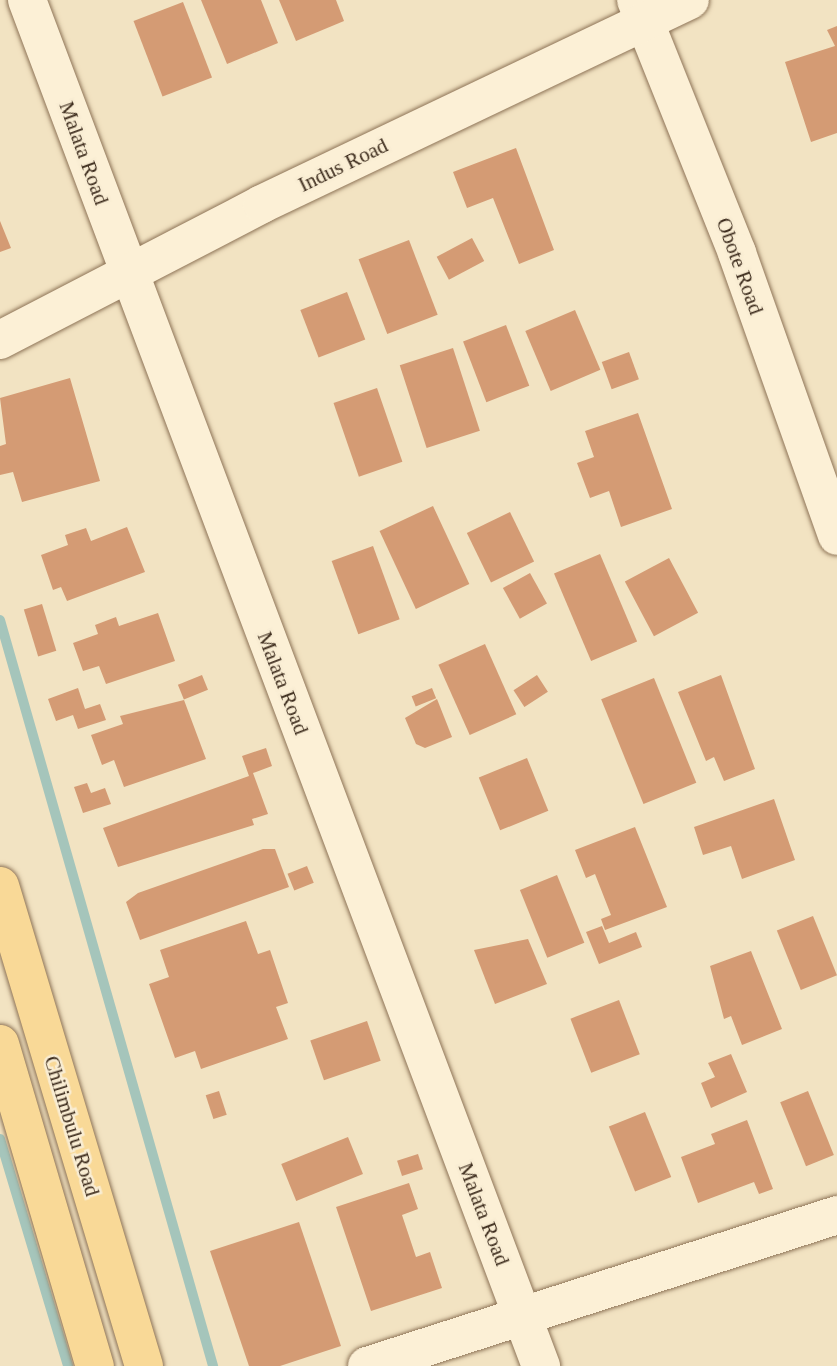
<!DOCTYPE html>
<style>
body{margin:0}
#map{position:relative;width:837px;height:1366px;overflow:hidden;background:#f2e3c2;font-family:Georgia,serif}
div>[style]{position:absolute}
.stream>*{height:10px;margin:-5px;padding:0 5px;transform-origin:5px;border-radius:5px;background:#a5c5bb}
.building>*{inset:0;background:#d49b74;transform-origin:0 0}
.roads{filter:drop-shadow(0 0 2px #8e7457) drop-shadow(0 0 2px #8e7457)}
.minor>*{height:38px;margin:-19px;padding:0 19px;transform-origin:19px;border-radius:19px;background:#fcf0d6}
.major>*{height:38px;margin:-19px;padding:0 19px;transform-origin:19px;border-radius:19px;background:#f9d997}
span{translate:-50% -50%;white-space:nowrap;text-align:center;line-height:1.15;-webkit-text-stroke:5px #f9edd3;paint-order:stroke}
.street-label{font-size:21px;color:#3d2c1d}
</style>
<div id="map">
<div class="stream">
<div style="left:0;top:620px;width:776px;rotate:74.06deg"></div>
<div style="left:0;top:1139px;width:237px;rotate:73.3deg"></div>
</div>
<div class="building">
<div style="clip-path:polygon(201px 0,261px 0,278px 43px,227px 64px)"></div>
<div style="clip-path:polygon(279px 0,336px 0,344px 21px,296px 41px)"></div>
<div style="left:183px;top:2px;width:81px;height:53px;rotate:69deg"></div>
<div style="clip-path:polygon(837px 26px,837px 133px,811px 142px,785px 62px,835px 46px,827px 30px)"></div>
<div style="clip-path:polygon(516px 148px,554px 250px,519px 264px,493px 198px,467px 208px,453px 172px)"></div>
<div style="clip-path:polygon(0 221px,11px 248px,0 252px)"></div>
<div style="left:472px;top:238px;width:26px;height:40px;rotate:62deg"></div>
<div style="left:409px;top:240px;width:80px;height:54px;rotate:69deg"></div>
<div style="left:347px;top:292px;width:51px;height:50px;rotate:69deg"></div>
<div style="left:575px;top:310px;width:65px;height:54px;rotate:67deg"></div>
<div style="left:506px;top:325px;width:65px;height:46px;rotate:69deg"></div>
<div style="left:453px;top:348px;width:87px;height:56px;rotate:72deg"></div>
<div style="left:629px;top:352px;width:29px;height:29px;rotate:70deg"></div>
<div style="clip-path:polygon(70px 378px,100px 481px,22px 502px,13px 472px,0 475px,0 446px,6px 444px,0 398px)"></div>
<div style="left:377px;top:388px;width:78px;height:46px;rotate:71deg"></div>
<div style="clip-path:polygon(638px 413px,672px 509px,621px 527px,609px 491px,590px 498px,577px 463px,594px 457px,585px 431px)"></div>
<div style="left:433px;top:506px;width:86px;height:59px;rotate:65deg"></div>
<div style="left:510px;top:512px;width:55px;height:48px;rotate:64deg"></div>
<div style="clip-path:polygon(127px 527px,145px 572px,67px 601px,61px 587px,53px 590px,41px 555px,68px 545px,65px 535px,86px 528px,91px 541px)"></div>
<div style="left:373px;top:546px;width:78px;height:44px;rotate:70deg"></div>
<div style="left:600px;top:554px;width:95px;height:50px;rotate:67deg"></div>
<div style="left:669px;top:558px;width:62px;height:50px;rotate:62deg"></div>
<div style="left:530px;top:573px;width:35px;height:31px;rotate:61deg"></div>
<div style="left:42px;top:604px;width:49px;height:19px;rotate:73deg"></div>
<div style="clip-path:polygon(158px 613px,175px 661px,106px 684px,99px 666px,83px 671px,73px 643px,98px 634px,95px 625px,116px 617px,119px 626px)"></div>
<div style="left:485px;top:644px;width:77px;height:51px;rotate:66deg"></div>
<div style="left:202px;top:675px;width:16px;height:26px;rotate:68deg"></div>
<div style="left:537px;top:675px;width:20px;height:28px;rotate:57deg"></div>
<div style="clip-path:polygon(721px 675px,755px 769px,724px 781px,714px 757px,706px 761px,678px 692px)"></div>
<div style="left:654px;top:678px;width:113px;height:57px;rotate:68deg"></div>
<div style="clip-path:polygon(78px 688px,85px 709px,100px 704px,106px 720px,78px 729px,73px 715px,56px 721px,48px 699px)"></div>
<div style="left:432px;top:688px;width:11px;height:22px;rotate:68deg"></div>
<div style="clip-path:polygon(437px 699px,452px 737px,425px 748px,416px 744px,405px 718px)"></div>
<div style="clip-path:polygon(184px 700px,206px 759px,124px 787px,114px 760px,102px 765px,91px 735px,123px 724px,120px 716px)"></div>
<div style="clip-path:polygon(266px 748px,272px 766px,253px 773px,268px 814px,252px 819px,254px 825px,118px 867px,103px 828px,249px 776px,242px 756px)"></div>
<div style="left:527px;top:758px;width:57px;height:52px;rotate:68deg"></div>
<div style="clip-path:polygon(87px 783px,91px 793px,105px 788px,111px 804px,83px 813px,74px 787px)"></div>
<div style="clip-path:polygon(774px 799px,795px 860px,742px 879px,731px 846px,703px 855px,694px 827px)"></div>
<div style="clip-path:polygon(635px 827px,667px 907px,605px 930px,601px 919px,611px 915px,595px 874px,586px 878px,575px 850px)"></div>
<div style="clip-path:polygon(263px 849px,275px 849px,289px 887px,140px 940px,126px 902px,138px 893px)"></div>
<div style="left:307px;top:866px;width:18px;height:21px;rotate:68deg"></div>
<div style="left:557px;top:875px;width:73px;height:40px;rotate:68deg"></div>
<div style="left:813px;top:916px;width:64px;height:39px;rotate:68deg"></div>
<div style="clip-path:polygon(246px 921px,258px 954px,270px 950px,288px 1003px,276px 1007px,288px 1039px,201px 1069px,195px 1051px,175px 1058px,149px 984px,169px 977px,160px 950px)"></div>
<div style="clip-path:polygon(602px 926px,609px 943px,636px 932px,642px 947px,599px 964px,586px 932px)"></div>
<div style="clip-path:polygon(528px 939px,547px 984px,495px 1004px,474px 950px)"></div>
<div style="clip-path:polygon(751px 951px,782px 1029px,742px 1045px,731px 1016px,724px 1019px,710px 966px)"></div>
<div style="left:619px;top:1000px;width:58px;height:52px;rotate:69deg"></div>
<div style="left:367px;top:1021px;width:42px;height:60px;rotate:71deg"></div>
<div style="clip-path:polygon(731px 1054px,747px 1092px,711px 1108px,701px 1083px,715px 1077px,708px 1063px)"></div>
<div style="left:219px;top:1091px;width:25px;height:14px;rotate:72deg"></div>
<div style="left:808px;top:1091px;width:69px;height:30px;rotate:68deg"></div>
<div style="left:645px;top:1112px;width:70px;height:39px;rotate:68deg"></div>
<div style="clip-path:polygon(747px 1120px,773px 1189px,759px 1194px,754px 1182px,698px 1203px,681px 1157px,715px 1144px,711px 1134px)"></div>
<div style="left:348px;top:1137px;width:40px;height:72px;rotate:68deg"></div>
<div style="left:418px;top:1154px;width:16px;height:22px;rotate:72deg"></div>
<div style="clip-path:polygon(409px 1183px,418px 1209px,402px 1215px,416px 1257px,430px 1252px,442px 1288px,371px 1311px,336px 1207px)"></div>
<div style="clip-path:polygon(299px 1222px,341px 1346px,280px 1366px,249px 1366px,210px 1251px)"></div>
</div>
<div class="roads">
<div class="minor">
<div style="left:27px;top:0;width:1460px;rotate:69.38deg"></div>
<div style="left:636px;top:0;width:272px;rotate:68.2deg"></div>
<div style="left:737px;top:253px;width:300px;rotate:70.5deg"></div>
<div style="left:0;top:340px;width:295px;rotate:-27.4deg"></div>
<div style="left:262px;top:204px;width:474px;rotate:-25.5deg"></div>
<div style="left:367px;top:1366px;width:494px;rotate:-17.8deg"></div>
</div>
<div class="major">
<div style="left:0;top:886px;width:501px;rotate:73.3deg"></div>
<div style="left:0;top:1044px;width:336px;rotate:73.6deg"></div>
</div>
</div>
<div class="street-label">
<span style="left:84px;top:153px;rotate:70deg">Malata Road</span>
<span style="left:343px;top:165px;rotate:-26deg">Indus Road</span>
<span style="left:740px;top:266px;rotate:70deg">Obote Road</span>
<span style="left:283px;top:683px;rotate:69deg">Malata Road</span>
<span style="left:72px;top:1126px;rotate:73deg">Chilimbulu Road</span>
<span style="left:484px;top:1214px;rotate:69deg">Malata Road</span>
</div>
</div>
